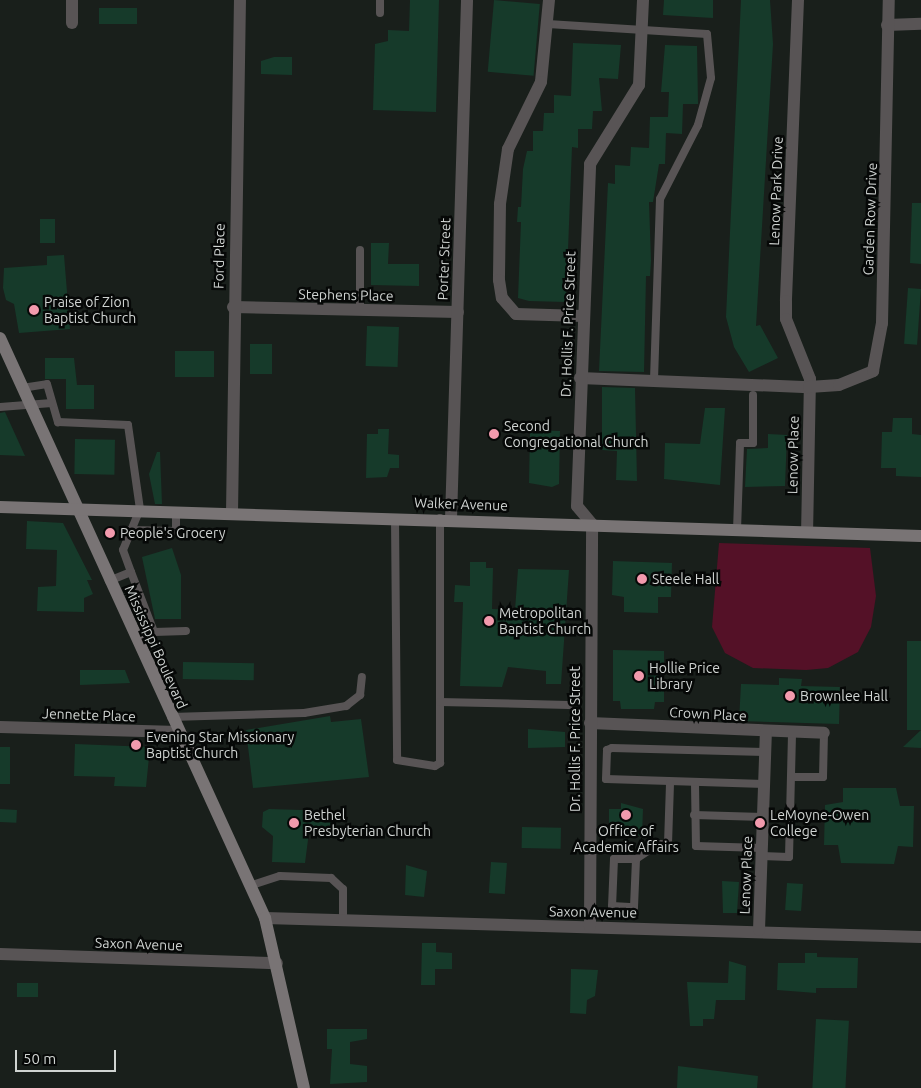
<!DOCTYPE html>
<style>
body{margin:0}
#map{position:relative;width:921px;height:1088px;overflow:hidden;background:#191f1b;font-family:Ubuntu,sans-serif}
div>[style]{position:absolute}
.green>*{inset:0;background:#541127}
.building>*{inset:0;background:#163a2a;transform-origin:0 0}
.lane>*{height:8px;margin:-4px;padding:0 4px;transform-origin:4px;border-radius:4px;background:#585455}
.street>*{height:12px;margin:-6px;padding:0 6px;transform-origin:6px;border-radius:6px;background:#585455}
.secondary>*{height:12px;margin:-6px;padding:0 6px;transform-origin:6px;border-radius:6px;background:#797475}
.dots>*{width:14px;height:14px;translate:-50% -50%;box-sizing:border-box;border:2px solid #060807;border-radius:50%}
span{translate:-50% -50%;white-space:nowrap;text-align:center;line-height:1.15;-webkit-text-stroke:5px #060807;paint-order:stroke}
.street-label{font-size:14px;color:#d0d4d2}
.poi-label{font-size:14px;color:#d0d4d2}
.left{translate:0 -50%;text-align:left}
.scale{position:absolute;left:15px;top:1050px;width:101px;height:22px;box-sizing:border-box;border:2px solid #d0d4d2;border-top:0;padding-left:6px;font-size:15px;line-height:18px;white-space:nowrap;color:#d0d4d2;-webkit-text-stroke:4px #060807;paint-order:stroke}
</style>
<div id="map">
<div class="green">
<div style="clip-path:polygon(719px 543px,870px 548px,876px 596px,871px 627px,858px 652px,828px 668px,806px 670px,753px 668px,725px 653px,712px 627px)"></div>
</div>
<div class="building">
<div style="clip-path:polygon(410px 0,439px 0,436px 112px,373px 110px,375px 44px,388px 41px,388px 30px,409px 31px)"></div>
<div style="left:494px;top:0;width:46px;height:72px;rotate:5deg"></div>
<div style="clip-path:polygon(664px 0,713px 0,713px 18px,663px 15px)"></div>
<div style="clip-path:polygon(741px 0,770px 0,773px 44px,756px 326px,760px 325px,778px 358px,749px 372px,734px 347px,726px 317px)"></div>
<div style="left:99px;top:8px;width:38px;height:16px"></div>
<div style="clip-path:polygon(573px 43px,621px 45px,618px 79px,599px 78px,602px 111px,593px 111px,592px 129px,578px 129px,578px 148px,572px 147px,566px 302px,529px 301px,518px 298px,521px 222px,517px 222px,518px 207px,521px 207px,523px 169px,527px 151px,533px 151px,533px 131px,543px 131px,544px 113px,554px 113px,554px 95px,571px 96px)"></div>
<div style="clip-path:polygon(665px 45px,697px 46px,698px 104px,683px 104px,682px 134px,666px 133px,665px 164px,659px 164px,653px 202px,649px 202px,651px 261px,650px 276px,646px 276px,644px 372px,599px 371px,608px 183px,615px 184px,615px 165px,630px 166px,631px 147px,649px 148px,650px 117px,668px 117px,669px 92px,661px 92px)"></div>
<div style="clip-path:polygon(274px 57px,292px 57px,292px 75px,261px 74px,261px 61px)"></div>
<div style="clip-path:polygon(912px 203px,921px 203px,921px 264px,910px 263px)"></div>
<div style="left:40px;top:219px;width:15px;height:24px"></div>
<div style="clip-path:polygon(371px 243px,389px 243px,388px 264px,419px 264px,419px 286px,371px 285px)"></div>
<div style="clip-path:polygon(64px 255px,70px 329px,19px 333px,14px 304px,6px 300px,3px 288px,4px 268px,47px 265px,47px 256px)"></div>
<div style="left:908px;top:288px;width:13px;height:56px;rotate:4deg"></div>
<div style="left:367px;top:326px;width:32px;height:40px;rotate:2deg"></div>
<div style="left:250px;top:344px;width:22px;height:30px"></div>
<div style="left:175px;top:351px;width:39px;height:26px"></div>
<div style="clip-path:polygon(45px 358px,74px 358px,77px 385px,94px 385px,94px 409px,66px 409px,66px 379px,45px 379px)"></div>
<div style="clip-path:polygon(602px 387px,635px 388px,637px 481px,616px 480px,617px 451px,602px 450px)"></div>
<div style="clip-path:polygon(705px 408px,725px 408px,720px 485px,664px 479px,665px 443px,700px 444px)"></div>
<div style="clip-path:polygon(5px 412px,25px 456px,0 455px,0 413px)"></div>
<div style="clip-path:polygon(893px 418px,912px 418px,912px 434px,921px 435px,921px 477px,896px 476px,896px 468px,881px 468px,882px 432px,892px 432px)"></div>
<div style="clip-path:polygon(378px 429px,389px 429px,388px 454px,399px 455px,399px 468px,390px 468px,387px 477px,366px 478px,367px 434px,378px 434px)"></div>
<div style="clip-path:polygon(530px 430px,560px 431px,559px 484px,552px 487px,529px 483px)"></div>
<div style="clip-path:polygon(768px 434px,787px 435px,785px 486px,745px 487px,747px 449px,768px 448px)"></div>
<div style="left:75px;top:439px;width:40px;height:35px;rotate:1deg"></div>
<div style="clip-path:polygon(157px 452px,160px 452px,162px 504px,155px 504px,149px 474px)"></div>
<div style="clip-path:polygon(27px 521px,63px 523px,92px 580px,87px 580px,93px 594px,84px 598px,84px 612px,37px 611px,38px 587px,56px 586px,57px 550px,26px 549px)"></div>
<div style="clip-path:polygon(172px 548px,181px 575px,181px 619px,155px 619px,142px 557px)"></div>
<div style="clip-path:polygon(613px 561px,672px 563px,671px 597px,658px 597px,658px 613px,624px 612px,624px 597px,612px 595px)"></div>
<div style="clip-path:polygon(470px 562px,486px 562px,486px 568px,493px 568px,492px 609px,515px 610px,518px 569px,569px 570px,561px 684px,546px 684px,546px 671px,508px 667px,502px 687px,460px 686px,463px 602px,454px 602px,455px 585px,470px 586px)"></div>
<div style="left:907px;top:641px;width:14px;height:89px"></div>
<div style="clip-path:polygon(613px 650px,664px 651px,664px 702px,655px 702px,654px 709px,621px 709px,620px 701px,613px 701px)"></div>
<div style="left:183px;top:662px;width:71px;height:17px;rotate:1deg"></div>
<div style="clip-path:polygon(80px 670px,125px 670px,130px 683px,80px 685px)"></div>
<div style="clip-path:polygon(779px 678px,802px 679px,801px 686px,840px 687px,839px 724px,739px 721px,741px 684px,779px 685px)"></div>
<div style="clip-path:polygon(330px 716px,331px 722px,361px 719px,369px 777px,253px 788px,246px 730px)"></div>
<div style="clip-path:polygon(528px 729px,565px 732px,565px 747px,528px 748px)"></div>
<div style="clip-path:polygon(921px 730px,921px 748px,903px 747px)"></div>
<div style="clip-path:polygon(75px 744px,150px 747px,146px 787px,114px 786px,115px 777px,74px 776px)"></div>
<div style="left:0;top:747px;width:10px;height:37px"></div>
<div style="clip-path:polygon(843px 788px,896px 788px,900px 806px,914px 806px,913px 847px,898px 846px,894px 864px,841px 863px,838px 845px,824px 845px,825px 805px,843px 802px)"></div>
<div style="clip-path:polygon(621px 803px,643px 809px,642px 836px,609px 836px,609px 809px,621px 809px)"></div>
<div style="left:0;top:809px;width:17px;height:13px;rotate:3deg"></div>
<div style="clip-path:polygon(269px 809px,335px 811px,335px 833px,309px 832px,305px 863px,272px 862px,273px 836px,262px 827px,263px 812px)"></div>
<div style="left:522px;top:827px;width:39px;height:21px;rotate:1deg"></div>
<div style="left:491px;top:862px;width:16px;height:31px;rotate:4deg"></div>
<div style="clip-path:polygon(406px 865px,427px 871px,424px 897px,405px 895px)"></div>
<div style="clip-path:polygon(722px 881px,739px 882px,737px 913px,723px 913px)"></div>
<div style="left:787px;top:883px;width:16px;height:27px;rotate:4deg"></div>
<div style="clip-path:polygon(422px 943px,436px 943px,436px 952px,452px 953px,452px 969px,435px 969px,435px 985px,421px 985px)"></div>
<div style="clip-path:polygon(805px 953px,817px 953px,817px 957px,858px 958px,857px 988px,816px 988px,816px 993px,777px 990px,778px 963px,805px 963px)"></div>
<div style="clip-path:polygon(729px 961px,746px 966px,745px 1000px,716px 1000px,714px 1019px,703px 1019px,703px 1026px,690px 1026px,687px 982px,728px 983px)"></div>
<div style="clip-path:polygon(571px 969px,598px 970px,595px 996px,587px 1000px,586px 1014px,570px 1013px)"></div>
<div style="left:17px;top:983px;width:21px;height:14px"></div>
<div style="left:816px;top:1019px;width:33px;height:69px;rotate:3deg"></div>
<div style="clip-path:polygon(327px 1029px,367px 1029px,367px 1039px,350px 1042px,350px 1064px,367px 1066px,367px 1082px,330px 1084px,332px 1049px,327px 1049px)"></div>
<div style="clip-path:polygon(678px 1066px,758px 1076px,757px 1088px,677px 1088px)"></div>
</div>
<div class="lane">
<div style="left:380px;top:13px;width:13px;rotate:-90deg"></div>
<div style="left:548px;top:24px;width:159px;rotate:3.6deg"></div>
<div style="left:707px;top:34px;width:44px;rotate:84.8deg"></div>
<div style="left:711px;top:78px;width:49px;rotate:105.5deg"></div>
<div style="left:698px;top:125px;width:83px;rotate:117.2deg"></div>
<div style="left:660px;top:199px;width:182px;rotate:91.9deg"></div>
<div style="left:360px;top:310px;width:60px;rotate:-90deg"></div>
<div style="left:22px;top:388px;width:25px;rotate:-9deg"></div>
<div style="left:47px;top:384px;width:40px;rotate:74deg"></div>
<div style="left:58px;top:422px;width:70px;rotate:2.5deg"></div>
<div style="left:128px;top:425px;width:85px;rotate:81.9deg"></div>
<div style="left:140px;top:509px;width:44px;rotate:112.5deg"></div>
<div style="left:123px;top:550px;width:23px;rotate:70deg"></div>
<div style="left:131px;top:572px;width:24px;rotate:158deg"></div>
<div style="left:0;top:407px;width:52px;rotate:-4.4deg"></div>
<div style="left:395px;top:518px;width:242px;rotate:89.5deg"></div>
<div style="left:397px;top:760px;width:38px;rotate:9deg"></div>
<div style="left:435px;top:766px;width:6px;rotate:-31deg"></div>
<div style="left:440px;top:763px;width:245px;rotate:-90deg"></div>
<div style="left:130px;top:530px;width:46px;rotate:1.2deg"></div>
<div style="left:176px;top:531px;width:20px;rotate:-90deg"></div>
<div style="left:737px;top:530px;width:87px;rotate:-88deg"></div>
<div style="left:740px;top:443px;width:13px"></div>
<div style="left:753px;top:443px;width:48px;rotate:-90deg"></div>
<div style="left:131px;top:572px;width:64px;rotate:69deg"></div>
<div style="left:154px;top:632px;width:19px;rotate:159deg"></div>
<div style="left:154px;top:632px;width:32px;rotate:-2deg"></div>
<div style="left:440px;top:702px;width:129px;rotate:1.3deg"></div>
<div style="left:171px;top:717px;width:133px;rotate:-1.7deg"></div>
<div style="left:304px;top:713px;width:43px;rotate:-9.5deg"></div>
<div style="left:346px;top:706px;width:18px;rotate:-38deg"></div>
<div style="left:360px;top:695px;width:18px;rotate:-84deg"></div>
<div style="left:792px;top:777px;width:31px"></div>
<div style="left:823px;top:777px;width:44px;rotate:-88.7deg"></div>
<div style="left:695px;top:784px;width:62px;rotate:89.1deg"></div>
<div style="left:696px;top:846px;width:66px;rotate:1.7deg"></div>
<div style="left:764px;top:784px;width:158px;rotate:-178.2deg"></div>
<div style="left:606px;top:779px;width:29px;rotate:-88deg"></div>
<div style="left:607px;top:750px;width:5px;rotate:-22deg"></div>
<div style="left:612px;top:748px;width:153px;rotate:1.5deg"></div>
<div style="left:694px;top:815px;width:69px;rotate:1.7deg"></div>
<div style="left:762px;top:856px;width:27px;rotate:2deg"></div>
<div style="left:789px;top:857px;width:125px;rotate:-88.6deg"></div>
<div style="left:636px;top:859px;width:22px;rotate:180deg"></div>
<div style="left:614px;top:859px;width:47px;rotate:92.4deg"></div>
<div style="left:612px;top:906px;width:22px;rotate:3deg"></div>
<div style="left:634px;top:907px;width:48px;rotate:-87.6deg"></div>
<div style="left:636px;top:859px;width:27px;rotate:-34deg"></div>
<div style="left:658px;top:844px;width:10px"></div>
<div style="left:668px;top:844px;width:61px;rotate:-88.1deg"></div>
<div style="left:252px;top:885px;width:29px;rotate:-18deg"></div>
<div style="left:280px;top:876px;width:51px;rotate:2.2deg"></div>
<div style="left:331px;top:878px;width:16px;rotate:43deg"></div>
<div style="left:343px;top:889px;width:31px;rotate:90deg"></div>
</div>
<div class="street">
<div style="left:549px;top:0;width:82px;rotate:95.6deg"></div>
<div style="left:541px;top:82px;width:75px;rotate:116.2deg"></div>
<div style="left:508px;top:149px;width:56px;rotate:98.3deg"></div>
<div style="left:500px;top:204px;width:76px;rotate:90.8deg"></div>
<div style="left:499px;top:280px;width:18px;rotate:81deg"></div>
<div style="left:502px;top:298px;width:21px;rotate:49deg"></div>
<div style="left:516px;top:314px;width:67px;rotate:1.7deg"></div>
<div style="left:798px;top:0;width:301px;rotate:92.3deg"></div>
<div style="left:786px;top:301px;width:18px;rotate:90deg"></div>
<div style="left:786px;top:319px;width:65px;rotate:68.2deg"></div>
<div style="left:810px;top:379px;width:153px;rotate:91.1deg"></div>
<div style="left:72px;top:23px;width:23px;rotate:-90deg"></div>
<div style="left:887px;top:25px;width:34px;rotate:-2deg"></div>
<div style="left:233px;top:307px;width:225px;rotate:1.3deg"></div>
<div style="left:580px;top:378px;width:229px;rotate:2.3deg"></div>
<div style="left:809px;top:387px;width:30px;rotate:-4deg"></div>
<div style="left:839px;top:385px;width:37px;rotate:-22deg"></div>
<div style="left:873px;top:371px;width:49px;rotate:-79.4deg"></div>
<div style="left:882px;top:323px;width:323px;rotate:-88.8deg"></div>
<div style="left:232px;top:513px;width:513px;rotate:-89.11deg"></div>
<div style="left:451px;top:519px;width:519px;rotate:-88.23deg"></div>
<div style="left:590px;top:723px;width:234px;rotate:2.4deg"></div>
<div style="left:0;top:727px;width:178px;rotate:1.6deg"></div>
<div style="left:265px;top:918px;width:656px;rotate:1.66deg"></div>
<div style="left:590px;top:927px;width:403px;rotate:-89.7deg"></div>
<div style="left:592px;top:524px;width:23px;rotate:-130deg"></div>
<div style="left:577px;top:506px;width:342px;rotate:-87.8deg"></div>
<div style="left:590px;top:164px;width:93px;rotate:-58.2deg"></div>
<div style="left:639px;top:85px;width:85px;rotate:-87.3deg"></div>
<div style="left:759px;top:930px;width:198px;rotate:-88deg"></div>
<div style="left:0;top:954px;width:277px;rotate:1.9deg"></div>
</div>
<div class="secondary">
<div style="left:0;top:338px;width:638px;rotate:65.44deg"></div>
<div style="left:265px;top:918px;width:174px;rotate:77.1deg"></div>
<div style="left:0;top:507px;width:921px;rotate:1.8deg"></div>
</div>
<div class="dots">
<div style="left:34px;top:310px;background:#f29aad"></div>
<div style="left:494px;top:434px;background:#f29aad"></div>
<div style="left:110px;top:533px;background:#f29aad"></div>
<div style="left:642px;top:579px;background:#f29aad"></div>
<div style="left:489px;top:621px;background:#f29aad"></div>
<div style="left:639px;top:676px;background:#f29aad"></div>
<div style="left:790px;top:696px;background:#f29aad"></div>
<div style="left:136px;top:745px;background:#f29aad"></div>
<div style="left:626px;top:815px;background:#f29aad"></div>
<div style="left:294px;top:823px;background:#f29aad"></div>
<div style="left:760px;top:823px;background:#f29aad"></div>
</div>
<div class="street-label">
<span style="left:776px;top:191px;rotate:-88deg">Lenow Park Drive</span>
<span style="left:870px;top:219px;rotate:-88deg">Garden Row Drive</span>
<span style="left:219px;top:256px;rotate:-89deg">Ford Place</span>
<span style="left:444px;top:259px;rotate:-88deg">Porter Street</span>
<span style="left:346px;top:295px;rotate:1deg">Stephens Place</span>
<span style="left:568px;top:324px;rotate:-88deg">Dr. Hollis F. Price Street</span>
<span style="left:793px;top:455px;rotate:-89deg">Lenow Place</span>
<span style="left:461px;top:504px;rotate:2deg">Walker Avenue</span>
<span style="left:156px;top:647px;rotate:66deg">Mississippi Boulevard</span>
<span style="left:708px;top:714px;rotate:3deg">Crown Place</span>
<span style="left:89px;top:715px;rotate:2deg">Jennette Place</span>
<span style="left:575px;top:739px;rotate:-90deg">Dr. Hollis F. Price Street</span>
<span style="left:746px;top:875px;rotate:-88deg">Lenow Place</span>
<span style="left:593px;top:912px;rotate:1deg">Saxon Avenue</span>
<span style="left:139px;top:944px;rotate:2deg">Saxon Avenue</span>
</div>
<div class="poi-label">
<span class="left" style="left:44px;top:310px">Praise of Zion<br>Baptist Church</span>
<span class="left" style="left:504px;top:434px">Second<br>Congregational Church</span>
<span class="left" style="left:120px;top:533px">People's Grocery</span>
<span class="left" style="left:652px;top:579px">Steele Hall</span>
<span class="left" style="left:499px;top:621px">Metropolitan<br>Baptist Church</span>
<span class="left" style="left:649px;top:676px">Hollie Price<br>Library</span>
<span class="left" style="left:800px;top:696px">Brownlee Hall</span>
<span class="left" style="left:146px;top:745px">Evening Star Missionary<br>Baptist Church</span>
<span class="left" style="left:304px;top:823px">Bethel<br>Presbyterian Church</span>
<span class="left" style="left:770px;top:823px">LeMoyne-Owen<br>College</span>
<span style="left:626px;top:839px">Office of<br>Academic Affairs</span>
</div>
<div class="scale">50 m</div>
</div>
